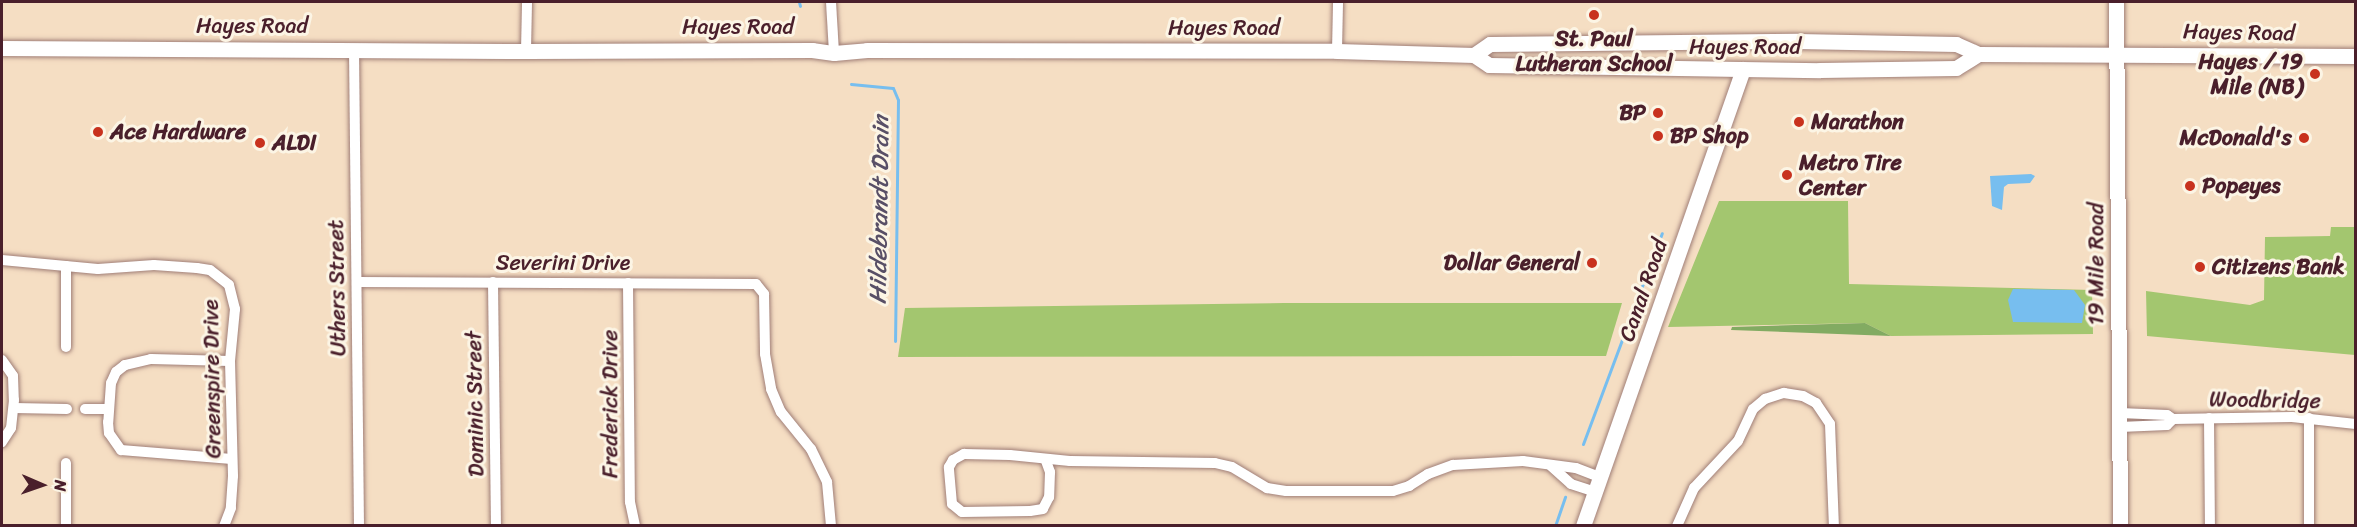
<!DOCTYPE html>
<style>
body{margin:0}
#map{position:relative;width:2357px;height:527px;overflow:hidden;background:#f5dec3;font-family:Sriracha,sans-serif}
div>[style]{position:absolute}
.green>*{inset:0;background:#a3c66f}
.forest>*{inset:0;background:#82ab62}
.water>*{inset:0;background:#77beef}
.stream>*{height:3px;margin:-1.5px;padding:0 1.5px;transform-origin:1.5px;border-radius:1.5px;background:#77beef}
.roads{filter:drop-shadow(0 0 2px #a07e77) drop-shadow(0 0 2px #a07e77)}
.street>*{height:10px;margin:-5px;padding:0 5px;transform-origin:5px;border-radius:5px;background:#fff}
.secondary>*{height:15px;margin:-7.5px;padding:0 7.5px;transform-origin:7.5px;border-radius:7.5px;background:#fff}
.dots>*{width:16px;height:16px;translate:-50% -50%;box-sizing:border-box;border:3px solid #fcf5e5;border-radius:50%}
span{translate:-50% -50%;white-space:nowrap;text-align:center;line-height:1.15;-webkit-text-stroke:6px #fcf5e5;paint-order:stroke}
.street-label{font-size:22px;color:#4a1f2b}
.poi-label{font-size:22px;color:#4a1f2b;font-weight:700}
.right{translate:-100% -50%;text-align:right}
.left{translate:0 -50%;text-align:left}
.water-label{font-size:24px;color:#584f66;font-style:italic}
.frame{position:absolute;inset:0;border:3px solid #4a1f2b;pointer-events:none}
.north{position:absolute;left:12px;top:455px;width:60px;height:60px;-webkit-text-stroke:4px #fcf5e5;paint-order:stroke;rotate:92deg;font-size:16px;font-weight:700;line-height:24px;text-align:center;color:#4a1f2b}
.north::after{content:'';display:block;margin:auto;width:21px;height:27px;background:#4a1f2b;clip-path:polygon(50% 0,100% 100%,50% 72%,0 100%)}
</style>
<div id="map">
<div class="green">
<div style="clip-path:polygon(1719px 201px,1848px 201px,1849px 284px,2092px 290px,2093px 334px,1891px 336px,1865px 323px,1668px 327px)"></div>
<div style="clip-path:polygon(2331px 227px,2355px 227px,2355px 355px,2147px 336px,2146px 291px,2250px 305px,2264px 300px,2265px 237px,2330px 236px)"></div>
<div style="clip-path:polygon(1284px 303px,1622px 303px,1606px 356px,898px 357px,905px 308px)"></div>
</div>
<div class="forest">
<div style="clip-path:polygon(1865px 323px,1891px 336px,1731px 330px,1732px 327px)"></div>
</div>
<div class="water">
<div style="clip-path:polygon(2031px 174px,2035px 176px,2030px 183px,2008px 184px,2004px 187px,2002px 210px,1992px 206px,1990px 176px)"></div>
<div style="clip-path:polygon(2013px 289px,2074px 290px,2085px 305px,2082px 323px,2013px 322px,2008px 300px)"></div>
</div>
<div class="stream">
<div style="left:799px;top:2px;width:4px;rotate:76deg"></div>
<div style="left:851px;top:84px;width:42px;rotate:5.4deg"></div>
<div style="left:893px;top:88px;width:13px;rotate:67deg"></div>
<div style="left:898px;top:100px;width:241px;rotate:90.7deg"></div>
<div style="left:1583px;top:444px;width:225px;rotate:-69.5deg"></div>
<div style="left:1555px;top:526px;width:31px;rotate:-71deg"></div>
</div>
<div class="roads">
<div class="street">
<div style="left:831px;top:2px;width:51px;rotate:86.6deg"></div>
<div style="left:354px;top:49px;width:477px;rotate:89.4deg"></div>
<div style="left:526px;top:51px;width:49px;rotate:-88.8deg"></div>
<div style="left:1337px;top:51px;width:49px;rotate:-88.8deg"></div>
<div style="left:2px;top:260px;width:96px;rotate:5.4deg"></div>
<div style="left:98px;top:269px;width:56px;rotate:-4.1deg"></div>
<div style="left:154px;top:265px;width:43px;rotate:4deg"></div>
<div style="left:197px;top:268px;width:13px;rotate:9deg"></div>
<div style="left:210px;top:270px;width:24px;rotate:38deg"></div>
<div style="left:229px;top:285px;width:25px;rotate:76deg"></div>
<div style="left:235px;top:309px;width:52px;rotate:95.5deg"></div>
<div style="left:230px;top:361px;width:115px;rotate:88.5deg"></div>
<div style="left:233px;top:476px;width:32px;rotate:94deg"></div>
<div style="left:231px;top:508px;width:19px;rotate:111deg"></div>
<div style="left:357px;top:282px;width:399px;rotate:0.3deg"></div>
<div style="left:756px;top:284px;width:13px;rotate:51deg"></div>
<div style="left:764px;top:294px;width:60px;rotate:89deg"></div>
<div style="left:765px;top:354px;width:36px;rotate:80deg"></div>
<div style="left:771px;top:389px;width:25px;rotate:67deg"></div>
<div style="left:781px;top:412px;width:48px;rotate:51deg"></div>
<div style="left:811px;top:449px;width:37px;rotate:64deg"></div>
<div style="left:827px;top:482px;width:44px;rotate:84.8deg"></div>
<div style="left:493px;top:282px;width:244px;rotate:89.3deg"></div>
<div style="left:628px;top:283px;width:219px;rotate:89.5deg"></div>
<div style="left:630px;top:502px;width:25px;rotate:78deg"></div>
<div style="left:66px;top:347px;width:81px;rotate:-90deg"></div>
<div style="left:2px;top:360px;width:19px;rotate:55deg"></div>
<div style="left:13px;top:376px;width:24px;rotate:88deg"></div>
<div style="left:14px;top:400px;width:28px;rotate:96deg"></div>
<div style="left:11px;top:428px;width:17px;rotate:123deg"></div>
<div style="left:230px;top:361px;width:79px;rotate:-178.5deg"></div>
<div style="left:151px;top:359px;width:27px;rotate:167deg"></div>
<div style="left:125px;top:365px;width:11px;rotate:142deg"></div>
<div style="left:116px;top:372px;width:12px;rotate:114deg"></div>
<div style="left:111px;top:383px;width:39px;rotate:94deg"></div>
<div style="left:108px;top:422px;width:11px;rotate:85deg"></div>
<div style="left:109px;top:433px;width:21px;rotate:55deg"></div>
<div style="left:121px;top:450px;width:111px;rotate:4.6deg"></div>
<div style="left:14px;top:408px;width:53px;rotate:1.1deg"></div>
<div style="left:85px;top:409px;width:23px"></div>
<div style="left:2120px;top:413px;width:47px;rotate:2.4deg"></div>
<div style="left:2167px;top:415px;width:7px;rotate:34deg"></div>
<div style="left:2173px;top:419px;width:119px;rotate:-1deg"></div>
<div style="left:2292px;top:417px;width:64px;rotate:6.2deg"></div>
<div style="left:2209px;top:418px;width:108px;rotate:89.5deg"></div>
<div style="left:2309px;top:418px;width:108px;rotate:90deg"></div>
<div style="left:2120px;top:427px;width:47px;rotate:-2.4deg"></div>
<div style="left:2167px;top:425px;width:8px;rotate:-45deg"></div>
<div style="left:1046px;top:461px;width:12px;rotate:70deg"></div>
<div style="left:1050px;top:472px;width:25px;rotate:92deg"></div>
<div style="left:1049px;top:497px;width:13px;rotate:117deg"></div>
<div style="left:1043px;top:509px;width:13px;rotate:171deg"></div>
<div style="left:1030px;top:511px;width:68px;rotate:179.2deg"></div>
<div style="left:962px;top:512px;width:13px;rotate:-141deg"></div>
<div style="left:952px;top:504px;width:37px;rotate:-95deg"></div>
<div style="left:949px;top:467px;width:8px;rotate:-60deg"></div>
<div style="left:953px;top:460px;width:13px;rotate:-29deg"></div>
<div style="left:964px;top:454px;width:46px;rotate:1.2deg"></div>
<div style="left:1010px;top:455px;width:60px;rotate:5.7deg"></div>
<div style="left:1070px;top:461px;width:145px;rotate:0.8deg"></div>
<div style="left:1215px;top:463px;width:17px;rotate:13deg"></div>
<div style="left:1232px;top:467px;width:41px;rotate:31deg"></div>
<div style="left:1267px;top:488px;width:19px;rotate:9deg"></div>
<div style="left:1286px;top:491px;width:107px"></div>
<div style="left:1393px;top:491px;width:17px;rotate:-17deg"></div>
<div style="left:1409px;top:486px;width:22px;rotate:-32deg"></div>
<div style="left:1428px;top:474px;width:27px;rotate:-20deg"></div>
<div style="left:1453px;top:465px;width:70px;rotate:-3.3deg"></div>
<div style="left:1523px;top:461px;width:53px;rotate:7.5deg"></div>
<div style="left:1576px;top:468px;width:25px;rotate:21deg"></div>
<div style="left:1551px;top:466px;width:27px;rotate:42deg"></div>
<div style="left:1571px;top:484px;width:25px;rotate:18deg"></div>
<div style="left:66px;top:526px;width:63px;rotate:-90deg"></div>
<div style="left:1677px;top:526px;width:42px;rotate:-65.9deg"></div>
<div style="left:1694px;top:488px;width:64px;rotate:-46.9deg"></div>
<div style="left:1738px;top:441px;width:35px;rotate:-65deg"></div>
<div style="left:1753px;top:409px;width:16px;rotate:-40deg"></div>
<div style="left:1765px;top:399px;width:20px;rotate:-18deg"></div>
<div style="left:1784px;top:393px;width:19px;rotate:9deg"></div>
<div style="left:1803px;top:396px;width:15px;rotate:28deg"></div>
<div style="left:1816px;top:403px;width:25px;rotate:56deg"></div>
<div style="left:1830px;top:424px;width:102px;rotate:87.8deg"></div>
</div>
<div class="secondary">
<div style="left:2116px;top:2px;width:524px;rotate:89.56deg"></div>
<div style="left:2px;top:48px;width:524px;rotate:0.33deg"></div>
<div style="left:526px;top:51px;width:286px;rotate:-0.2deg"></div>
<div style="left:812px;top:50px;width:22px;rotate:8deg"></div>
<div style="left:834px;top:53px;width:33px;rotate:-5deg"></div>
<div style="left:867px;top:50px;width:470px;rotate:0.1deg"></div>
<div style="left:1337px;top:51px;width:137px;rotate:1.7deg"></div>
<div style="left:1474px;top:55px;width:19px;rotate:-35deg"></div>
<div style="left:1490px;top:44px;width:307px;rotate:-0.6deg"></div>
<div style="left:1797px;top:41px;width:159px;rotate:1.1deg"></div>
<div style="left:1956px;top:44px;width:24px;rotate:24deg"></div>
<div style="left:1978px;top:54px;width:378px;rotate:0.3deg"></div>
<div style="left:1474px;top:55px;width:18px;rotate:34deg"></div>
<div style="left:1489px;top:65px;width:331px;rotate:0.9deg"></div>
<div style="left:1820px;top:70px;width:136px;rotate:-0.8deg"></div>
<div style="left:1956px;top:68px;width:26px;rotate:-32deg"></div>
<div style="left:1583px;top:526px;width:484px;rotate:-70.7deg"></div>
</div>
</div>
<div class="dots">
<div style="left:1594px;top:15px;background:#c8321e"></div>
<div style="left:2315px;top:74px;background:#c8321e"></div>
<div style="left:1658px;top:113px;background:#c8321e"></div>
<div style="left:1799px;top:122px;background:#c8321e"></div>
<div style="left:98px;top:132px;background:#c8321e"></div>
<div style="left:1658px;top:136px;background:#c8321e"></div>
<div style="left:2304px;top:138px;background:#c8321e"></div>
<div style="left:260px;top:143px;background:#c8321e"></div>
<div style="left:1787px;top:175px;background:#c8321e"></div>
<div style="left:2190px;top:186px;background:#c8321e"></div>
<div style="left:1592px;top:263px;background:#c8321e"></div>
<div style="left:2200px;top:267px;background:#c8321e"></div>
</div>
<div class="street-label">
<span style="left:252px;top:26px">Hayes Road</span>
<span style="left:738px;top:27px">Hayes Road</span>
<span style="left:1224px;top:28px">Hayes Road</span>
<span style="left:2239px;top:32px;rotate:1deg">Hayes Road</span>
<span style="left:1745px;top:47px">Hayes Road</span>
<span style="left:563px;top:263px">Severini Drive</span>
<span style="left:2096px;top:264px;rotate:-90deg">19 Mile Road</span>
<span style="left:337px;top:288px;rotate:-91deg">Uthers Street</span>
<span style="left:1643px;top:290px;rotate:-71deg">Canal Road</span>
<span style="left:212px;top:379px;rotate:-91deg">Greenspire Drive</span>
<span style="left:2265px;top:400px;rotate:1deg">Woodbridge</span>
<span style="left:475px;top:404px;rotate:-91deg">Dominic Street</span>
<span style="left:610px;top:404px;rotate:-90deg">Frederick Drive</span>
</div>
<div class="poi-label">
<span style="left:1594px;top:51px">St. Paul<br>Lutheran School</span>
<span class="right" style="left:2303px;top:74px">Hayes / 19<br>Mile (NB)</span>
<span class="right" style="left:1646px;top:113px">BP</span>
<span class="left" style="left:1811px;top:122px">Marathon</span>
<span class="left" style="left:110px;top:132px">Ace Hardware</span>
<span class="left" style="left:1670px;top:136px">BP Shop</span>
<span class="right" style="left:2292px;top:138px">McDonald's</span>
<span class="left" style="left:272px;top:143px">ALDI</span>
<span class="left" style="left:1799px;top:175px">Metro Tire<br>Center</span>
<span class="left" style="left:2202px;top:186px">Popeyes</span>
<span class="right" style="left:1580px;top:263px">Dollar General</span>
<span class="left" style="left:2212px;top:267px">Citizens Bank</span>
</div>
<div class="water-label">
<span style="left:880px;top:210px;rotate:-89deg">Hildebrandt Drain</span>
</div>
<div class="frame"></div>
<div class="north">N</div>
</div>
